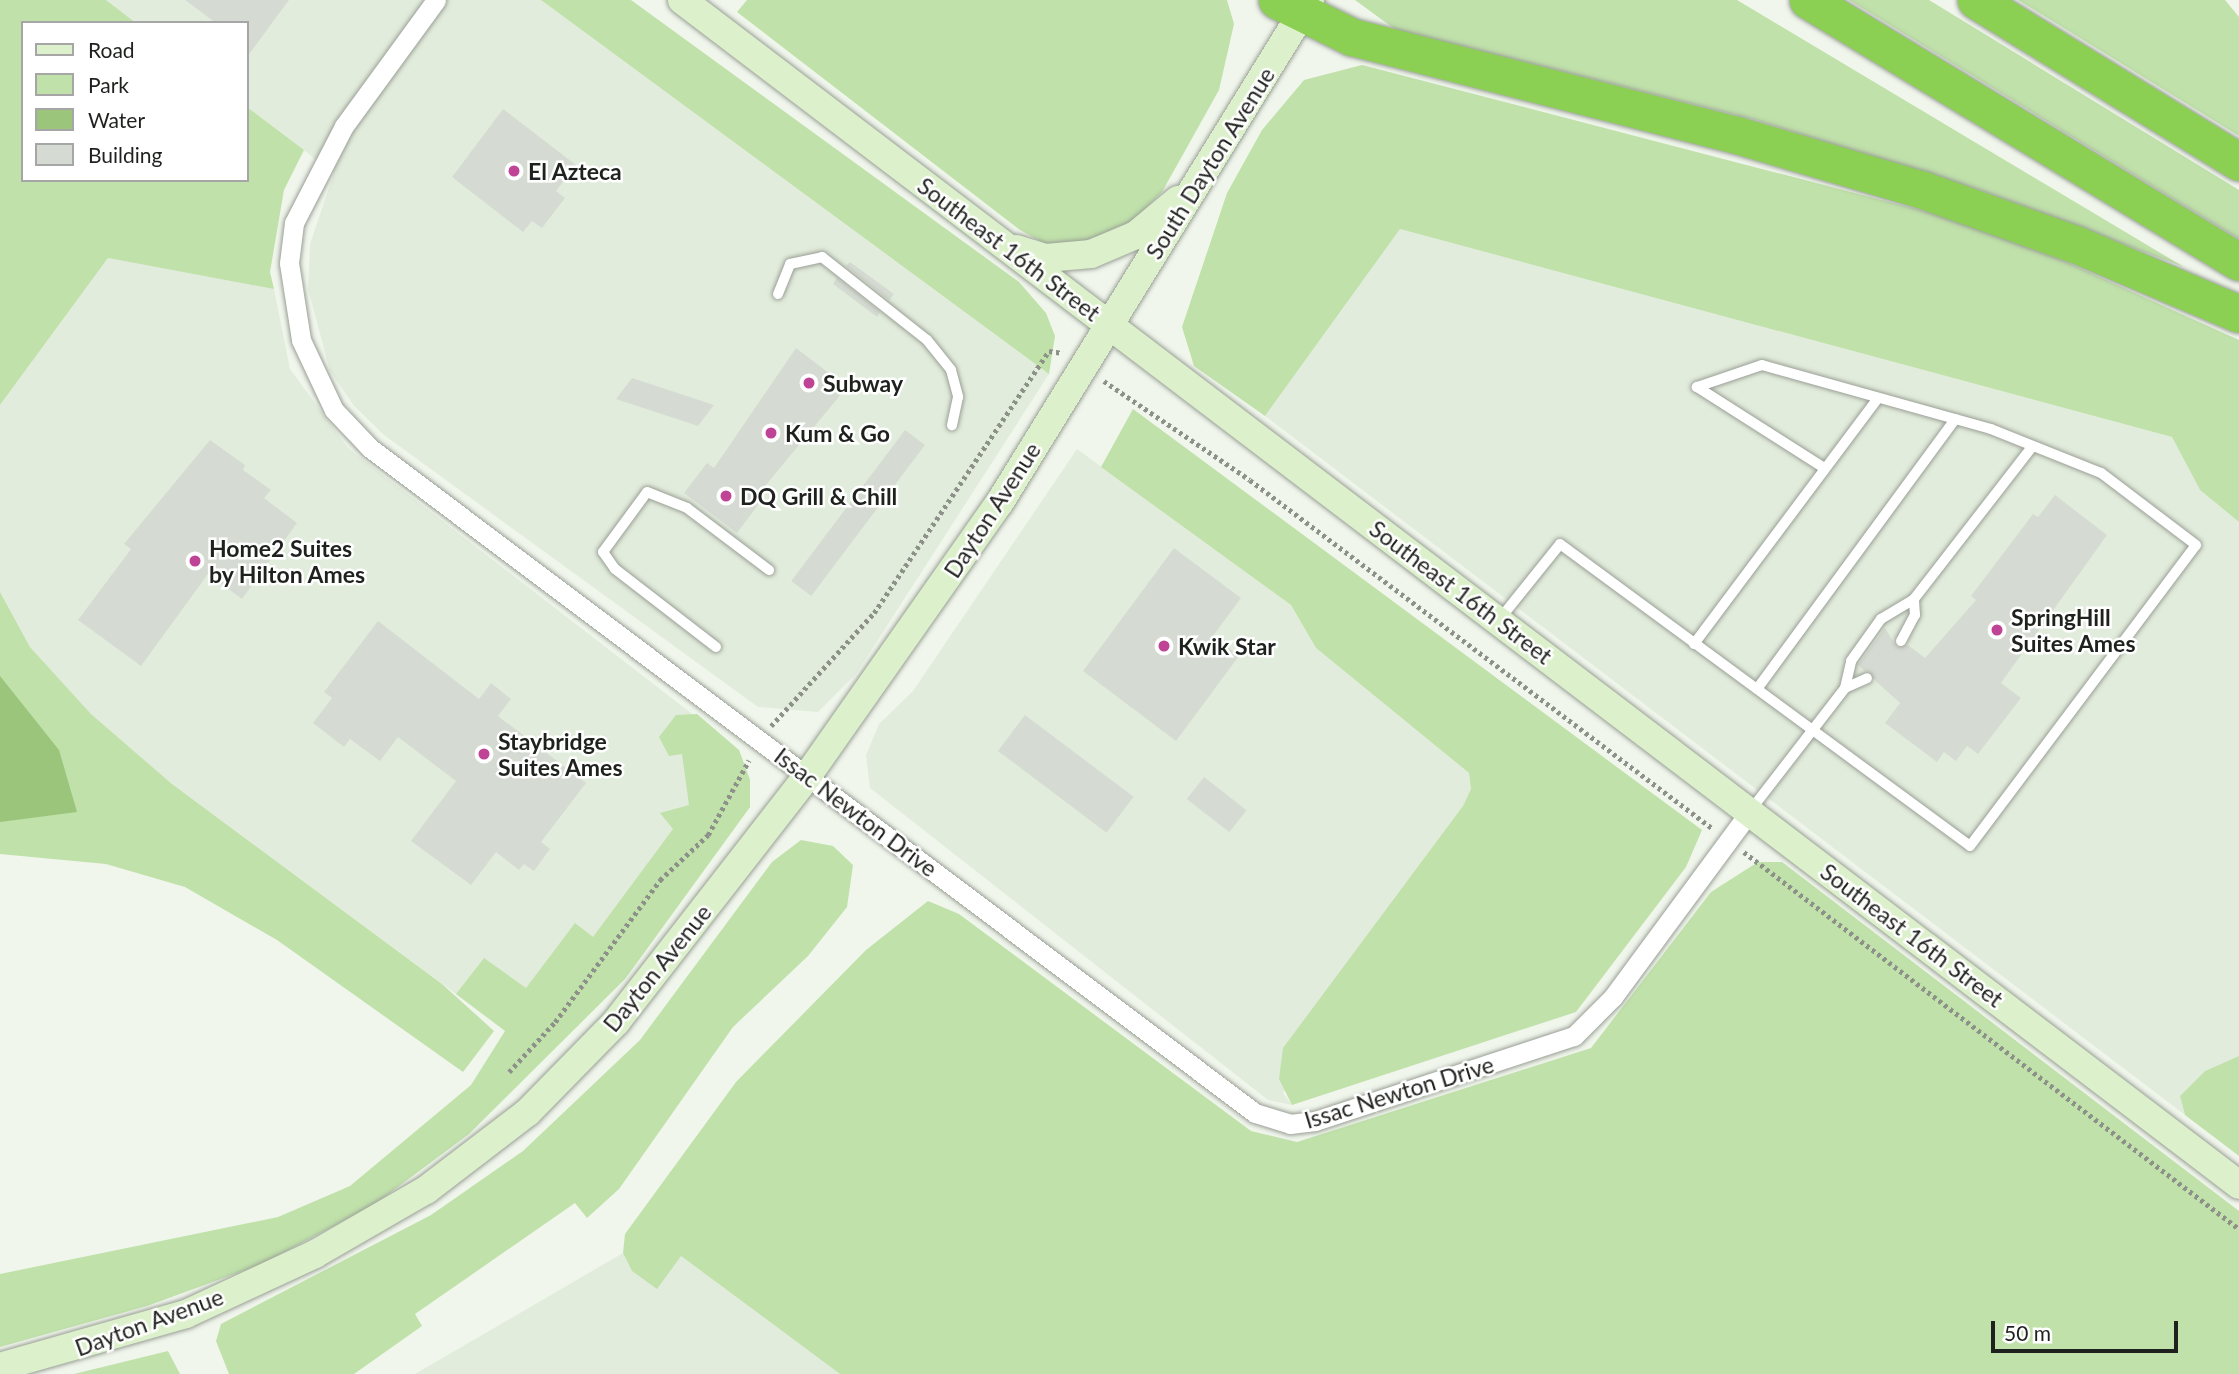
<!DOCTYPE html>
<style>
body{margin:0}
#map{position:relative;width:2239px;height:1374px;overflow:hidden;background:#f0f6ec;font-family:Lato,sans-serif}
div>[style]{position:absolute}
.built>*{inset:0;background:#e2ecdc}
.green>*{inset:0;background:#c0e1aa}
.water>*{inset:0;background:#9ac57b}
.building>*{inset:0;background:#d5dbd2;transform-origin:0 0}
.path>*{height:4.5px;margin-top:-2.25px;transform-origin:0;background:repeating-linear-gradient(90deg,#8d918a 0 3.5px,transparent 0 7px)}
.roads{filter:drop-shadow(0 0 2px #9a9f96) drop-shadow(0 0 2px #9a9f96)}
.lane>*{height:10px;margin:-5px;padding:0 5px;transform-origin:5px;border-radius:5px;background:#fff}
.street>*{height:19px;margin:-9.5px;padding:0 9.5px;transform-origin:9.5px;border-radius:9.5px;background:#fff}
.secondary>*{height:28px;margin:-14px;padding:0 14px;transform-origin:14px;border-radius:14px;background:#dcf1cb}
.highway>*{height:37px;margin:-18.5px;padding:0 18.5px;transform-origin:18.5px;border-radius:18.5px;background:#8cd053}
.dots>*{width:19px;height:19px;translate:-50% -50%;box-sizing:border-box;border:4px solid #fff;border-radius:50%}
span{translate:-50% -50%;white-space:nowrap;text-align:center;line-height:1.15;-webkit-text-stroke:5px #fff;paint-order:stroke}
.street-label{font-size:23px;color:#1f211e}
.poi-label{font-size:23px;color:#1f211e;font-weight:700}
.left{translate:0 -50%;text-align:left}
.legend{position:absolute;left:21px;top:21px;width:228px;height:161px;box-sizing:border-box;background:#fff;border:2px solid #a5a6a5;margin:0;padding:9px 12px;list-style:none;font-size:21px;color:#1f211e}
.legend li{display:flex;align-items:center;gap:14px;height:35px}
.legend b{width:35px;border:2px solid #a5a6a5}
.scale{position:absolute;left:1991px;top:1321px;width:187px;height:32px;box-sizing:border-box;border:4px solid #1f211e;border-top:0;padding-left:9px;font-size:21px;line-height:24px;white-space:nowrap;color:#1f211e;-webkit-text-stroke:5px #fff;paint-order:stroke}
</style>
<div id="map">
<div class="built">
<div style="clip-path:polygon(106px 0,541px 0,1049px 374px,856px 674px,818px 712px,758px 707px,384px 435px,354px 406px,330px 371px,308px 289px,310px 244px,334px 173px,247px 107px,247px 23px,136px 23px)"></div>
<div style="clip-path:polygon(1400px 229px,2172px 437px,2200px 490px,2239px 522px,2239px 1056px,2205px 1071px,2180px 1096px,2185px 1115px,1265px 416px)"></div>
<div style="clip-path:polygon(108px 258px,274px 289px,290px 369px,348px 448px,739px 750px,750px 780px,750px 807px,625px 979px,506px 1031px,172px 784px,91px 714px,30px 647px,0 592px,0 405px)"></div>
<div style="clip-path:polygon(1077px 449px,1291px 605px,1316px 648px,1469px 773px,1472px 788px,1463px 806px,1283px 1093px,1292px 1105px,1268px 1100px,870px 788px,866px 755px,879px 724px,913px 691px)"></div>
<div style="clip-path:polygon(623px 1253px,632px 1271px,681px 1256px,840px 1374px,415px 1374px)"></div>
</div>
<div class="green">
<div style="clip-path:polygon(0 0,106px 0,136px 23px,23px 23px,23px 180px,247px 180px,247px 107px,304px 150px,284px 190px,270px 272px,274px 289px,108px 258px,0 405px)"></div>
<div style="clip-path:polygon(541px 0,631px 0,1019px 282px,1046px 313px,1055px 336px,1049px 374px)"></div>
<div style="clip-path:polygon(747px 0,1227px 0,1234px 24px,1219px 90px,1162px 192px,1130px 224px,1058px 251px,1020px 230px,737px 12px)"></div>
<div style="clip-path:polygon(1355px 0,1737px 0,2184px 267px,1982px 191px,1752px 119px,1396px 30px)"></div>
<div style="clip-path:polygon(1849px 0,1929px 0,2239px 190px,2239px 239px)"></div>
<div style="clip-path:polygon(2018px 0,2225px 0,2239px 17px,2239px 136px)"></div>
<div style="clip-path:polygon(1362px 65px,1943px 216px,2062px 260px,2239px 340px,2239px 522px,2200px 490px,2172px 437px,1400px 229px,1265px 416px,1194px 366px,1182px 327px,1227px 193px,1262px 130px,1304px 80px)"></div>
<div style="clip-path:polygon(1133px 409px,1702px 830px,1686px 867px,1576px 1012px,1292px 1105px,1279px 1079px,1283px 1048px,1463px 806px,1471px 789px,1469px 773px,1316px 648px,1291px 605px,1101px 467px)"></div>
<div style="clip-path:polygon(0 592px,30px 647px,91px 714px,172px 784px,442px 984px,494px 1031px,463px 1072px,277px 940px,185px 887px,106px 864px,0 854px)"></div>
<div style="clip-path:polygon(697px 714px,739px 750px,750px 780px,750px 807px,625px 979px,469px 1134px,375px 1204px,262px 1264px,147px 1306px,0 1347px,0 1274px,278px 1217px,350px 1186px,471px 1085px,505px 1031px,456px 994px,484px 958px,526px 988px,575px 923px,593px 937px,673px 829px,660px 813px,689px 805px,682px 754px,669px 756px,659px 737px,676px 715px)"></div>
<div style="clip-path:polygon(801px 840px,833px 846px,853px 865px,847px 907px,808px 956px,733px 1027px,619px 1189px,587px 1218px,575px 1203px,415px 1314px,422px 1326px,354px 1374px,229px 1374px,216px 1341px,221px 1324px,431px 1215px,523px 1151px,640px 1040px,772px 862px)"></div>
<div style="clip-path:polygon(1758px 862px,1782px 862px,2239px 1211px,2239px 1374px,840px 1374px,681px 1256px,657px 1289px,632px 1271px,623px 1253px,625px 1234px,736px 1082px,866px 950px,928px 901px,959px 914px,1251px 1131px,1297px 1142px,1591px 1048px,1711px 892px)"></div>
<div style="clip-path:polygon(2239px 1056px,2239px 1156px,2185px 1115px,2180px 1096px,2205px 1071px)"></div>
<div style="clip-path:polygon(168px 1351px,180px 1374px,74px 1374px)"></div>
</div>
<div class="water">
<div style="clip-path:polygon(0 676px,59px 750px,77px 812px,0 822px)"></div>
</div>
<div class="building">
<div style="clip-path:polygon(185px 0,289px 0,247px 57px,247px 23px,216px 23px)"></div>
<div style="clip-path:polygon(503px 109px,576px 165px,556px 191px,565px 198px,542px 228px,532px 221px,523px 232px,452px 177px)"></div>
<div style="clip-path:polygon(850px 262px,894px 294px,889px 300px,846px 266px)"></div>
<div style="clip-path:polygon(837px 278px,880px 312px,877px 317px,833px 284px)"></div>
<div style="clip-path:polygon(796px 348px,847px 387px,756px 497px,761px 501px,737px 533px,684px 493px,707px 463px,714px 468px)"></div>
<div style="clip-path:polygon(632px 378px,714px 405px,698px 426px,616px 399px)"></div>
<div style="left:905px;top:430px;width:25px;height:189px;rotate:37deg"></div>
<div style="clip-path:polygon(210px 440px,245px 465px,243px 470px,271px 490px,264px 498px,297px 523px,242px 599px,208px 574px,141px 666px,78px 620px,131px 549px,124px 544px)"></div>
<div style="clip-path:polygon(2055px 495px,2107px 535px,2001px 683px,2021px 698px,1978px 754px,1967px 746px,1956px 761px,1944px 752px,1937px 762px,1885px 723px,1900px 703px,1858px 665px,1885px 628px,1897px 647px,1908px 645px,1925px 658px,1976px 600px,1971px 596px,2033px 514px,2038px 517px)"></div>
<div style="clip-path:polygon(1174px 548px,1241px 598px,1213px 636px,1239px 656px,1176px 741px,1083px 671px)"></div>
<div style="clip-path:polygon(378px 621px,479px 699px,491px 683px,511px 699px,498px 716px,586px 783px,541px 842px,550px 849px,534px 871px,524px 864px,519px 870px,496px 852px,471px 885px,411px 841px,456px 781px,398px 737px,380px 761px,350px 739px,344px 747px,313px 723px,332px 698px,324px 692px)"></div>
<div style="left:1025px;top:715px;width:136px;height:45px;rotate:37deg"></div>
<div style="left:1204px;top:777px;width:54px;height:28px;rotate:38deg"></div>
</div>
<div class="path">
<div style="left:1104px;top:381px;width:176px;rotate:34.1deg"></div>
<div style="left:1250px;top:480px;width:578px;rotate:36.99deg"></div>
<div style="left:771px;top:726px;width:153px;rotate:-47.7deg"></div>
<div style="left:874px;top:613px;width:315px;rotate:-56.3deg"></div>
<div style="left:1049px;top:351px;width:14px;rotate:8deg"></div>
<div style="left:1744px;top:852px;width:622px;rotate:37.29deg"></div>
<div style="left:509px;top:1072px;width:68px;rotate:-47.4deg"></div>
<div style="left:555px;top:1022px;width:177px;rotate:-53.5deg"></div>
<div style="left:660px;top:880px;width:66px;rotate:-43.2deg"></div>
<div style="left:708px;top:835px;width:85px;rotate:-61.3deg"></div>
</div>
<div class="roads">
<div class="lane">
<div style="left:778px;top:294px;width:32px;rotate:-68deg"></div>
<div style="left:790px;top:264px;width:33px;rotate:-12deg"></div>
<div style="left:822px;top:257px;width:134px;rotate:38.3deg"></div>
<div style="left:927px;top:340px;width:38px;rotate:51deg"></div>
<div style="left:951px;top:370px;width:28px;rotate:75deg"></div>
<div style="left:958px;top:397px;width:29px;rotate:102deg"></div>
<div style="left:1697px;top:387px;width:151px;rotate:32.5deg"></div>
<div style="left:1499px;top:620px;width:97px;rotate:-51.2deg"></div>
<div style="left:1560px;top:544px;width:509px;rotate:36.37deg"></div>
<div style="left:1970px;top:846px;width:376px;rotate:-53.1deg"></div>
<div style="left:2196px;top:545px;width:119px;rotate:-142.8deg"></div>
<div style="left:2101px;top:473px;width:118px;rotate:-158.2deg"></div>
<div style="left:1991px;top:429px;width:238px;rotate:-164.4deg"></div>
<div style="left:1762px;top:365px;width:69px;rotate:161.3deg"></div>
<div style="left:1901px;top:641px;width:30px;rotate:-62deg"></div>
<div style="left:1915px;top:615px;width:16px;rotate:-94deg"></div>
<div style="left:1694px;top:644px;width:307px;rotate:-53.2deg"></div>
<div style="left:716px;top:647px;width:128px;rotate:-142.3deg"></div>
<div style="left:615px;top:569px;width:21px;rotate:-125deg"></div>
<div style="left:603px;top:552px;width:74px;rotate:-53.7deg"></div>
<div style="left:647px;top:492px;width:43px;rotate:21.8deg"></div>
<div style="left:687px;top:508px;width:103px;rotate:37.1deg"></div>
<div style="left:1845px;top:688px;width:24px;rotate:-24deg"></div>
<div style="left:1757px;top:689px;width:335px;rotate:-53.7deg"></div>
<div style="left:1750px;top:811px;width:155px;rotate:-52.3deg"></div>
<div style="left:1845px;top:688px;width:28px;rotate:-77deg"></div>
<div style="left:1851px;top:661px;width:52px;rotate:-54.5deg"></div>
<div style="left:1881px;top:619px;width:39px;rotate:-31deg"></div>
<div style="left:1914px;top:599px;width:192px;rotate:-52.2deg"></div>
</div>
<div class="street">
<div style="left:436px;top:0;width:156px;rotate:126.1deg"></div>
<div style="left:344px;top:126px;width:109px;rotate:117.3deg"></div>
<div style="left:294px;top:223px;width:40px;rotate:97.1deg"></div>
<div style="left:289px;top:263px;width:78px;rotate:81.1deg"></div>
<div style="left:301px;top:340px;width:77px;rotate:64.8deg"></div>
<div style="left:334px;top:410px;width:52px;rotate:46.5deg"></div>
<div style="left:370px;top:448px;width:1107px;rotate:36.92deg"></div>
<div style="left:1255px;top:1113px;width:37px;rotate:17deg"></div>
<div style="left:1290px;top:1124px;width:25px;rotate:-7deg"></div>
<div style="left:1315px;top:1121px;width:273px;rotate:-18.2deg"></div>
<div style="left:1574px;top:1036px;width:55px;rotate:-45deg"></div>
<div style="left:1613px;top:997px;width:231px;rotate:-53.6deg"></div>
</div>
<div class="secondary">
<div style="left:682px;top:0;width:1957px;rotate:37.27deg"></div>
<div style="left:1016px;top:249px;width:31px;rotate:17deg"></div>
<div style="left:1046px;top:258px;width:45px;rotate:-5.1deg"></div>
<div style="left:1091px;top:254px;width:49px;rotate:-22.9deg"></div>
<div style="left:1136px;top:235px;width:55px;rotate:-39.8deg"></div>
<div style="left:0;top:1367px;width:193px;rotate:-15.9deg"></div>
<div style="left:186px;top:1314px;width:142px;rotate:-24.9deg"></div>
<div style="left:315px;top:1254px;width:128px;rotate:-30deg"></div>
<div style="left:426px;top:1190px;width:128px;rotate:-37.4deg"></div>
<div style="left:528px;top:1112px;width:126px;rotate:-45.6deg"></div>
<div style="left:616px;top:1022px;width:313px;rotate:-52.1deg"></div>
<div style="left:808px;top:775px;width:334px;rotate:-54.9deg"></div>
<div style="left:1000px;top:502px;width:590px;rotate:-58.3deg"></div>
</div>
<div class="highway">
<div style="left:1277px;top:0;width:84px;rotate:26.3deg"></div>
<div style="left:1352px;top:37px;width:397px;rotate:14.3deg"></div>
<div style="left:1737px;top:135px;width:194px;rotate:16.5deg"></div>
<div style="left:1923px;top:190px;width:161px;rotate:19.6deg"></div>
<div style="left:2075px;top:244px;width:178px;rotate:23.1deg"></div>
<div style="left:1808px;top:0;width:504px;rotate:31.29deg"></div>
<div style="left:1976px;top:0;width:309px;rotate:31.6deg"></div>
</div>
</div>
<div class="dots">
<div style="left:514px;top:171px;background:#bf4496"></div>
<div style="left:809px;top:383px;background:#bf4496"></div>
<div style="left:771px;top:433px;background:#bf4496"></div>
<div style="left:726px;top:496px;background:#bf4496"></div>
<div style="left:195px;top:561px;background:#bf4496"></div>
<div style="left:1997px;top:630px;background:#bf4496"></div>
<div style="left:1164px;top:646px;background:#bf4496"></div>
<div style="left:484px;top:754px;background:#bf4496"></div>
</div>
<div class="street-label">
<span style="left:1210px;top:163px;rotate:-58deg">South Dayton Avenue</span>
<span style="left:1009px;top:249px;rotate:37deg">Southeast 16th Street</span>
<span style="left:992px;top:510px;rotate:-57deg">Dayton Avenue</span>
<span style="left:1461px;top:592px;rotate:37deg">Southeast 16th Street</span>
<span style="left:856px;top:812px;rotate:37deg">Issac Newton Drive</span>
<span style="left:1912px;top:935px;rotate:37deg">Southeast 16th Street</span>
<span style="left:657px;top:968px;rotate:-51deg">Dayton Avenue</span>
<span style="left:1399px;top:1092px;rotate:-17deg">Issac Newton Drive</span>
<span style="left:149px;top:1322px;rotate:-20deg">Dayton Avenue</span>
</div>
<div class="poi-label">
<span class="left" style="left:528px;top:171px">El Azteca</span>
<span class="left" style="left:823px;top:383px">Subway</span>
<span class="left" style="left:785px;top:433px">Kum &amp; Go</span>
<span class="left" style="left:740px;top:496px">DQ Grill &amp; Chill</span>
<span class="left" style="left:209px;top:561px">Home2 Suites<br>by Hilton Ames</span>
<span class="left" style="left:2011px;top:630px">SpringHill<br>Suites Ames</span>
<span class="left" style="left:1178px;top:646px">Kwik Star</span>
<span class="left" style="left:498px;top:754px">Staybridge<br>Suites Ames</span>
</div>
<ul class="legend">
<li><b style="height:9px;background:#dcf1cb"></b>Road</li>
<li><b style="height:19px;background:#c0e1aa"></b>Park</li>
<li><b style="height:19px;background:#9ac57b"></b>Water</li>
<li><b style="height:19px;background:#d5dbd2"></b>Building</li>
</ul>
<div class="scale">50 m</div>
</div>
